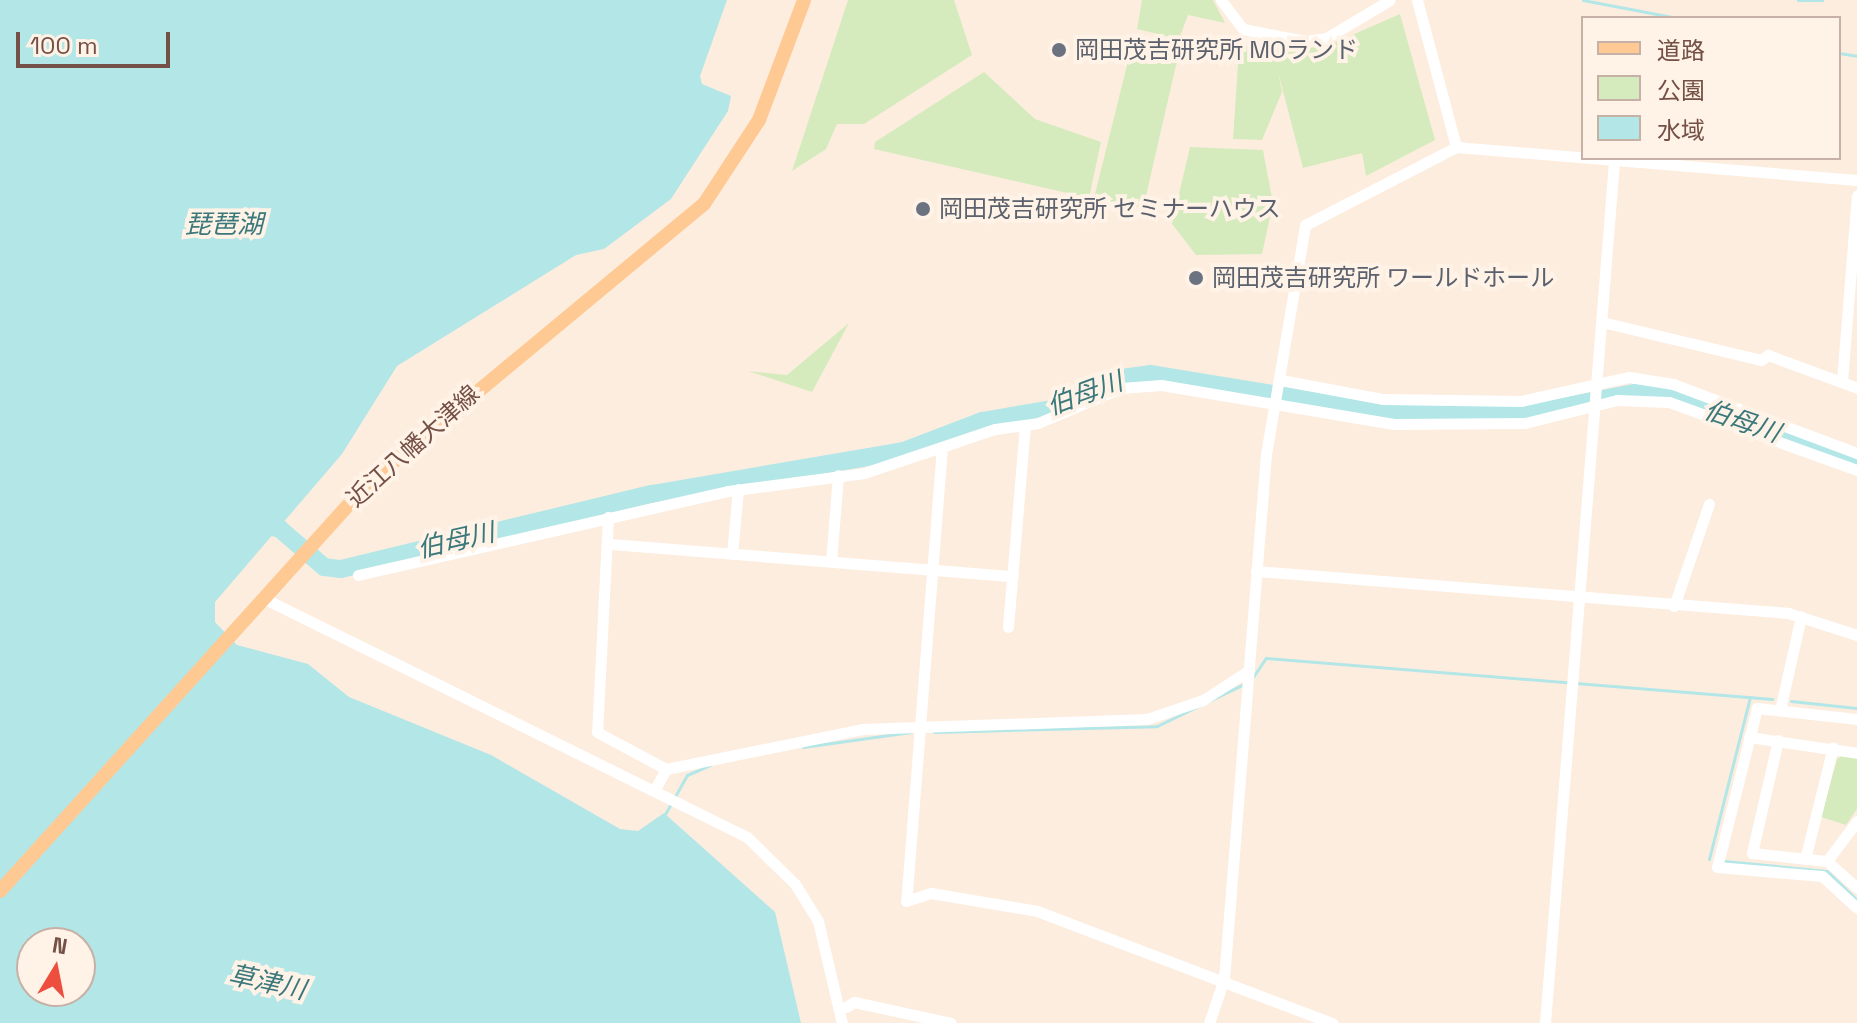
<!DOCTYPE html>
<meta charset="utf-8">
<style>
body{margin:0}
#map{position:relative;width:1857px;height:1023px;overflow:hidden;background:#fdeddf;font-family:"Space Grotesk","Noto Sans JP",sans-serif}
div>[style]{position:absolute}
.green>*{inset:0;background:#d5ebbd}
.water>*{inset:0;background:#b3e6e7}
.stream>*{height:3px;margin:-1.5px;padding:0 1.5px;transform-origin:1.5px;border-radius:1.5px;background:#b3e6e7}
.river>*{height:18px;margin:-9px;padding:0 9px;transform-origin:9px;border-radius:9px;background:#b3e6e7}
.minor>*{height:11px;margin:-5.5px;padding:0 5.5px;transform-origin:5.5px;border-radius:5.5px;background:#fff}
.major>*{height:14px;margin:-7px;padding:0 7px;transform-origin:7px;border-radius:7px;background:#ffc994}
.dots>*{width:22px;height:22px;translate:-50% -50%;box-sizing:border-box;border:4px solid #fff2e6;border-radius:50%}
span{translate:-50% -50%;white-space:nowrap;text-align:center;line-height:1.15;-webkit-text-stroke:8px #fff2e6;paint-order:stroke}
.worship-label{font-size:24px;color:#5b616d}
.left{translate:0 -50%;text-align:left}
.street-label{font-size:24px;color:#745046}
.water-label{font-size:26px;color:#3a787b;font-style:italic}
.legend{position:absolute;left:1581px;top:16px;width:260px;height:144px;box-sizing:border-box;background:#fff2e6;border:2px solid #c7b1a6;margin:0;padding:10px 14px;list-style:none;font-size:24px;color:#745046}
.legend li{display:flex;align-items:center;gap:16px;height:40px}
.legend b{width:40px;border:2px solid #c7b1a6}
.north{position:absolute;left:16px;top:927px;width:80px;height:80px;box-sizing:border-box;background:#fff2e6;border:2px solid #c7b1a6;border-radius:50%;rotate:10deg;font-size:22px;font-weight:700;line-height:32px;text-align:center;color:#745046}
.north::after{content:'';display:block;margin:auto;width:28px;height:36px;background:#ed4e3d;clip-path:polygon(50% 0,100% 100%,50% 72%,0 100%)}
.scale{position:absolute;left:16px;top:32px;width:154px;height:36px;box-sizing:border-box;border:4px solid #745046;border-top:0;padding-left:10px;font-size:24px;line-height:28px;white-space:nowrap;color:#745046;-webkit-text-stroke:6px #fff2e6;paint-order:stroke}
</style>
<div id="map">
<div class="green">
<div style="clip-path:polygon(848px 0,954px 0,972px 55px,864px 124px,837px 124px,826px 149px,792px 171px)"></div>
<div style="clip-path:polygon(1142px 0,1213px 0,1225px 23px,1188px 15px,1179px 39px,1137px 29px)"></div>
<div style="clip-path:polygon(1400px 14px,1435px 140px,1366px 176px,1362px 153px,1303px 168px,1278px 72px,1282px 92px,1262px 140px,1233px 139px,1240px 34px,1252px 56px,1264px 60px,1277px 51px,1327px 46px)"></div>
<div style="clip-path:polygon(1134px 37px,1180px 48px,1145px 200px,1136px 208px,1094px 198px)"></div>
<div style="clip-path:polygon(984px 72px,1035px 119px,1101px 142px,1089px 198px,874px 149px,875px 142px)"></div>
<div style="clip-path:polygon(1190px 147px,1263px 150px,1273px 203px,1262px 254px,1196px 255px,1172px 224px)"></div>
<div style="clip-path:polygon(849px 323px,812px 392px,748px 371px,787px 375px)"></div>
<div style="clip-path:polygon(1845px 754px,1857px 759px,1857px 809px,1846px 825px,1821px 817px,1837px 759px)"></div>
</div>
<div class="water">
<div style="clip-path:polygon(evenodd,0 0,727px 0,700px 76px,702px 84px,731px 96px,728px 111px,671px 199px,604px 249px,576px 255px,397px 366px,342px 454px,215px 602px,215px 622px,237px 645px,308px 664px,349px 697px,491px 755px,620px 829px,638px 831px,664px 813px,775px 912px,801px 1023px,0 1023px,0 0,32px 943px,80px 943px,80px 991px,32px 991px,32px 943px)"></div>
</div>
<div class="stream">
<div style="left:1583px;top:0;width:96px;rotate:10.8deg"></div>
<div style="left:1798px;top:0;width:24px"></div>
<div style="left:1839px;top:53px;width:18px;rotate:9deg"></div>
<div style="left:1253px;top:677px;width:23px;rotate:-56deg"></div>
<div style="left:1266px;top:658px;width:508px;rotate:4.63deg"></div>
<div style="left:1791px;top:701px;width:66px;rotate:6.1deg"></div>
<div style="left:934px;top:732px;width:223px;rotate:-1.5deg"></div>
<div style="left:1157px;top:726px;width:97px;rotate:-25.8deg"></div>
<div style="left:803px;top:747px;width:109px;rotate:-7.9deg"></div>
<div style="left:664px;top:816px;width:47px;rotate:-60.7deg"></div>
<div style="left:687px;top:775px;width:25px;rotate:-23deg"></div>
<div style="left:1709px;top:859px;width:167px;rotate:-75.8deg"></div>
<div style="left:1724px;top:861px;width:103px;rotate:5.5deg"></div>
<div style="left:1827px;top:871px;width:42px;rotate:44deg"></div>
</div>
<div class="river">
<div style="left:260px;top:524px;width:21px;rotate:14deg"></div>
<div style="left:280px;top:529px;width:58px;rotate:40.8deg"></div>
<div style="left:324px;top:567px;width:17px;rotate:7deg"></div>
<div style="left:341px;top:569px;width:320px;rotate:-13.6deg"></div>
<div style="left:652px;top:494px;width:256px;rotate:-9.7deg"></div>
<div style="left:904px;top:451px;width:84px;rotate:-21deg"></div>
<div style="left:982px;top:421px;width:71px;rotate:-9.7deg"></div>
<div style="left:1052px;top:409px;width:62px;rotate:-27.8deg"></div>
<div style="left:1107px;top:380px;width:43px;rotate:-7.9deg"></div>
<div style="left:1150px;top:374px;width:234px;rotate:9.3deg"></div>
<div style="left:1381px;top:412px;width:154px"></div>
<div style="left:1535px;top:412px;width:116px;rotate:-10.9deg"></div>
<div style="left:1649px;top:390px;width:220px;rotate:18.8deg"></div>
</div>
<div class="minor">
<div style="left:1221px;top:0;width:36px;rotate:53deg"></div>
<div style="left:1243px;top:29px;width:63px;rotate:11deg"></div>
<div style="left:1305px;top:41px;width:21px;rotate:-8deg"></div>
<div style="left:1326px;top:38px;width:74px;rotate:-30.7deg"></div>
<div style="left:1417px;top:0;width:152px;rotate:75.1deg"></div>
<div style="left:1602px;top:322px;width:163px;rotate:13.4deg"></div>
<div style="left:1761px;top:360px;width:9px;rotate:-36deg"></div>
<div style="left:1768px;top:355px;width:95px;rotate:20.3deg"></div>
<div style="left:1281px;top:380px;width:104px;rotate:10.6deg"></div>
<div style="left:1383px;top:399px;width:138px;rotate:0.8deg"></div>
<div style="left:1521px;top:401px;width:111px;rotate:-12.5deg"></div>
<div style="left:1629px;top:377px;width:45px;rotate:9deg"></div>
<div style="left:1673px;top:384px;width:197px;rotate:20.6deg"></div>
<div style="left:1842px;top:381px;width:186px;rotate:-85.4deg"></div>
<div style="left:942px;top:447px;width:455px;rotate:94.5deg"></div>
<div style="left:906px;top:901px;width:26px;rotate:-18deg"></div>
<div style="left:931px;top:893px;width:108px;rotate:9.6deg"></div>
<div style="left:1037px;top:911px;width:316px;rotate:20.8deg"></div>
<div style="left:608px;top:517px;width:215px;rotate:92.9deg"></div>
<div style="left:597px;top:732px;width:78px;rotate:28.2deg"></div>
<div style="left:611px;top:544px;width:403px;rotate:4.6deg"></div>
<div style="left:732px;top:554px;width:65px;rotate:-84.7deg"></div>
<div style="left:831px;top:561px;width:86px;rotate:-85.3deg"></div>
<div style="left:1256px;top:571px;width:534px;rotate:4.51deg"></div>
<div style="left:1788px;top:613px;width:72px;rotate:17.7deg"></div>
<div style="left:358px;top:575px;width:379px;rotate:-12.8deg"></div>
<div style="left:728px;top:491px;width:137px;rotate:-7.5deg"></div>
<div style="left:864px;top:473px;width:138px;rotate:-18.6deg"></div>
<div style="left:995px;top:429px;width:43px;rotate:-7.9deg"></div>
<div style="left:1038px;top:423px;width:90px;rotate:-22.9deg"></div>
<div style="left:1121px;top:388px;width:40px;rotate:-4.3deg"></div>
<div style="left:1161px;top:385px;width:236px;rotate:9.5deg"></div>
<div style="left:1394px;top:424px;width:131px;rotate:-0.4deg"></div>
<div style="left:1525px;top:423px;width:95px;rotate:-14deg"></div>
<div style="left:1617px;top:400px;width:52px;rotate:2.2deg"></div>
<div style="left:1669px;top:402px;width:200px;rotate:19.9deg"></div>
<div style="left:263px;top:598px;width:540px;rotate:26.28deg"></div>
<div style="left:747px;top:837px;width:67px;rotate:44.4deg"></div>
<div style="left:795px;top:884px;width:44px;rotate:58.1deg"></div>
<div style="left:818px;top:921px;width:105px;rotate:76.8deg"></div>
<div style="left:1674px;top:606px;width:108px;rotate:-71.1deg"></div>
<div style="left:1008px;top:627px;width:202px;rotate:-85.2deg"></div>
<div style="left:1780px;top:710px;width:96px;rotate:-77.4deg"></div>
<div style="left:1857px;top:719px;width:101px;rotate:-173.7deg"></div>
<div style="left:1757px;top:708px;width:164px;rotate:104.1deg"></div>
<div style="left:1717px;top:867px;width:105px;rotate:4.9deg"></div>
<div style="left:1822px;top:876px;width:47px;rotate:42.4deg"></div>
<div style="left:1749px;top:737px;width:109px;rotate:8.4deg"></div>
<div style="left:1778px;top:740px;width:116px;rotate:103deg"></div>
<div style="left:1752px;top:853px;width:75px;rotate:6.1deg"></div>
<div style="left:1827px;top:861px;width:40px;rotate:42deg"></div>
<div style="left:655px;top:789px;width:23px;rotate:-61deg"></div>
<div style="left:666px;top:769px;width:200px;rotate:-11.5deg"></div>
<div style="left:862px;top:729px;width:285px;rotate:-2deg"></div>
<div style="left:1147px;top:719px;width:59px;rotate:-18.7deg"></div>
<div style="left:1203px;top:700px;width:54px;rotate:-32.8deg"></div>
<div style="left:1805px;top:859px;width:115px;rotate:-76deg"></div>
<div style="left:1827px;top:861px;width:50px;rotate:-53.1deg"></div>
<div style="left:846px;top:1007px;width:9px;rotate:-32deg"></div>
<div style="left:854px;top:1002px;width:99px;rotate:12.2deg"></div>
<div style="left:1209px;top:1023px;width:46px;rotate:-71.2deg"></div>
<div style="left:1224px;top:979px;width:527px;rotate:-85.43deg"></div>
<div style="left:1266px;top:454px;width:232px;rotate:-80.3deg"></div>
<div style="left:1305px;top:225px;width:170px;rotate:-27.3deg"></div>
<div style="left:1456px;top:147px;width:402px;rotate:4.7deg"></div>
<div style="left:1545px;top:1023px;width:864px;rotate:-85.42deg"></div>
</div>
<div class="major">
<div style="left:0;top:891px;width:551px;rotate:-47.94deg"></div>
<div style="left:369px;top:482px;width:435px;rotate:-39.7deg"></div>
<div style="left:704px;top:204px;width:100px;rotate:-56.8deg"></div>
<div style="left:759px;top:120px;width:128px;rotate:-69.4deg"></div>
</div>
<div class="dots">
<div style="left:1059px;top:50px;background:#6b7280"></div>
<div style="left:923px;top:209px;background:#6b7280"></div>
<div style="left:1196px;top:278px;background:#6b7280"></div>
</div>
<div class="worship-label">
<span class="left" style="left:1075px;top:50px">岡田茂吉研究所 MOランド</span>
<span class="left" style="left:939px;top:209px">岡田茂吉研究所 セミナーハウス</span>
<span class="left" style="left:1212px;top:278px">岡田茂吉研究所 ワールドホール</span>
</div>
<div class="street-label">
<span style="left:413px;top:446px;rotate:-42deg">近江八幡大津線</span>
</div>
<div class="water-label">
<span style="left:224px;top:225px">琵琶湖</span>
<span style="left:1085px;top:394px;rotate:-20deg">伯母川</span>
<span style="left:1742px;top:422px;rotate:19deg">伯母川</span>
<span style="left:456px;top:541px;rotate:-13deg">伯母川</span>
<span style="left:267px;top:983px;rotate:12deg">草津川</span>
</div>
<ul class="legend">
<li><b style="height:10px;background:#ffc994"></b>道路</li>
<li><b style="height:22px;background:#d5ebbd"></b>公園</li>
<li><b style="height:22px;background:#b3e6e7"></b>水域</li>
</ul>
<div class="north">N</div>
<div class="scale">100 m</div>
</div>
